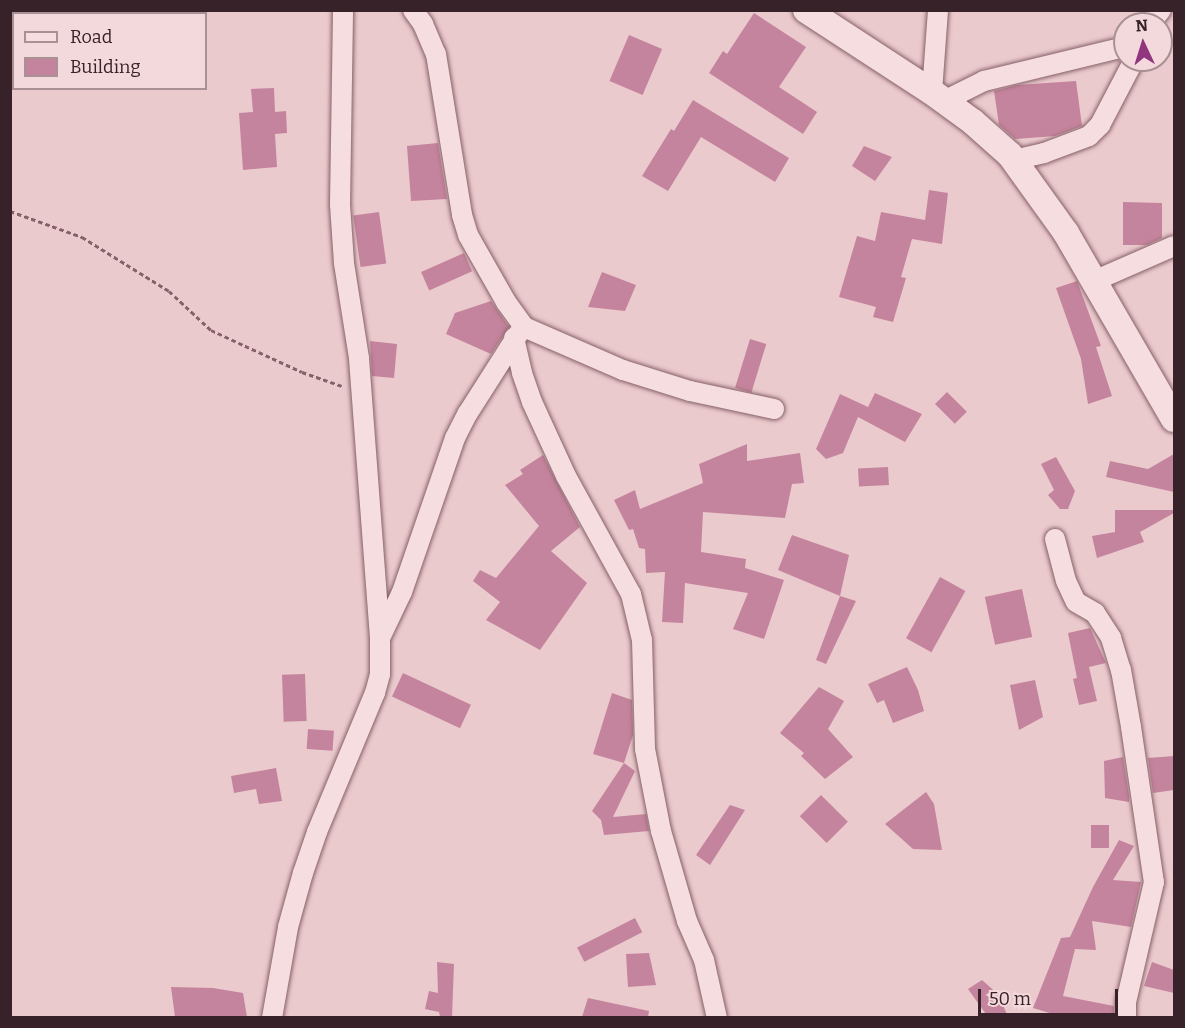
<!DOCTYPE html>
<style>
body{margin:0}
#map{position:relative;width:1185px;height:1028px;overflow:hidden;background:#ebcacd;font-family:Bitter,serif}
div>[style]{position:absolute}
.building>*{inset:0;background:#c5849d;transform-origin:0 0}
.path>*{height:3px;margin-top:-1.5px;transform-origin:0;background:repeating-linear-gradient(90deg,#86606a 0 4.5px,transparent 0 7.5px)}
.roads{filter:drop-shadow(0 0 2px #86606a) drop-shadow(0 0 2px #86606a)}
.minor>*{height:20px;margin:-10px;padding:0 10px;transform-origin:10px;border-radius:10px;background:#f6dddf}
.tertiary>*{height:26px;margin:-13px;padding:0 13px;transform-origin:13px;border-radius:13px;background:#f6dddf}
span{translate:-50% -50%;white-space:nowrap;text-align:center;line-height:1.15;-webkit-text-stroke:6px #f3d9db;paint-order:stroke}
.frame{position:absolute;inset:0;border:12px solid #382229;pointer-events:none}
.legend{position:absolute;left:12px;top:12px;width:195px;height:78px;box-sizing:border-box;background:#f3d9db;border:2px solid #a89094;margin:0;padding:8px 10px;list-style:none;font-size:18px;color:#382229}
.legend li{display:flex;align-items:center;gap:12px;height:30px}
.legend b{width:30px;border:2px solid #a89094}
.north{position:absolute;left:1113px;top:12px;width:60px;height:60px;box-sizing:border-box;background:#f3d9db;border:2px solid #a89094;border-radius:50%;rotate:356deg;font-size:16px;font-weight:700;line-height:24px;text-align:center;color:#382229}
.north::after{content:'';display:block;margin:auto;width:21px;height:27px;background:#8f367e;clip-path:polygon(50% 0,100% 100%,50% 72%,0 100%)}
.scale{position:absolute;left:978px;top:989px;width:140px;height:27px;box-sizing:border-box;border:3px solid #382229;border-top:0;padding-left:8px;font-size:18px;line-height:21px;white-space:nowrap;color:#382229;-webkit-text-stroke:4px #f3d9db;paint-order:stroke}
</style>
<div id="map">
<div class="building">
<div style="clip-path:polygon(754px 13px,806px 47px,779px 87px,817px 112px,803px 134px,709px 73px,723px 51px,727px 54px)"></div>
<div style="left:629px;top:35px;width:36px;height:50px;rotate:23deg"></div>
<div style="clip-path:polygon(1076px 81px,1082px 126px,1055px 136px,1015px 139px,999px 125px,994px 91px,1017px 85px)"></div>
<div style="clip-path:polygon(274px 88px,275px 112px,286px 111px,287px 133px,275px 134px,277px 167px,243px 170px,239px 113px,253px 112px,251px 89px)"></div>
<div style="clip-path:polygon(693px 100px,789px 158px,775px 182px,701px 137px,668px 191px,642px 176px,671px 129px,674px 131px)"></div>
<div style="clip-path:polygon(438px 143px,447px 199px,411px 201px,407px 146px)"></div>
<div style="clip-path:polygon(864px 146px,892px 157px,875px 181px,852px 166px)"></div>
<div style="clip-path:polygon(929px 190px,948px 193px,942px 244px,912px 239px,901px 277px,906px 278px,893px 322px,873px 317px,876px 307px,839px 297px,857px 236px,875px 241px,881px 212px,925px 220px)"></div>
<div style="clip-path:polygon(1123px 202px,1162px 203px,1162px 238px,1147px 245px,1123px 245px)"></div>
<div style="left:379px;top:212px;width:52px;height:26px;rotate:82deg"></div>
<div style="left:464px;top:253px;width:20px;height:47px;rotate:66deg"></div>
<div style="clip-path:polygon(602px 272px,636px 285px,625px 311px,588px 307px)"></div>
<div style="clip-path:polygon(1077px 281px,1101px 346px,1096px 347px,1112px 396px,1088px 404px,1081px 359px,1056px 288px)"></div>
<div style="clip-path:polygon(491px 301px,509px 327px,491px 354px,446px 334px,455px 313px)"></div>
<div style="left:750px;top:339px;width:17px;height:51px;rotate:17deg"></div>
<div style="clip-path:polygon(370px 341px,397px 344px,394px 378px,372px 376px)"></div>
<div style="left:947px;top:392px;width:28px;height:17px;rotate:45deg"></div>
<div style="clip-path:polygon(875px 393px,922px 414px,905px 442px,858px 417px,843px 453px,826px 459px,816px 449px,840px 394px,868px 407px)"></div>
<div style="clip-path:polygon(747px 444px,747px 461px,800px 453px,804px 483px,792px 484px,785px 518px,703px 512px,701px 552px,746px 559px,745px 568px,784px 580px,764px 639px,733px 629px,748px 593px,685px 583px,683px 623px,662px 622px,665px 572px,646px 573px,645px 549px,639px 548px,633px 529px,629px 530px,614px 500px,635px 490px,640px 509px,703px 483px,699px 464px)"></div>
<div style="clip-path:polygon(1174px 454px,1174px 492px,1106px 477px,1110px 461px,1148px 469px)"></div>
<div style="clip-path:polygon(543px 455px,580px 527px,551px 551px,587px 583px,540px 650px,486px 620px,500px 602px,473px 581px,480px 570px,496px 578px,539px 526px,505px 485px,523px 474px,520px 470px)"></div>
<div style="clip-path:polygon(1056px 457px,1075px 491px,1068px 509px,1060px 509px,1048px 495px,1054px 490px,1041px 464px)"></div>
<div style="left:888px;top:467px;width:18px;height:30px;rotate:87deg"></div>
<div style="clip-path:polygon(1115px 510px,1174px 510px,1174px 513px,1140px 532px,1144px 542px,1097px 558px,1092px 536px,1115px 532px)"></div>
<div style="clip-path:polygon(792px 535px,849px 555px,840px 596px,778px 570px)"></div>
<div style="left:940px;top:577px;width:29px;height:70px;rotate:29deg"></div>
<div style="left:1022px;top:589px;width:49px;height:38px;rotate:78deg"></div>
<div style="clip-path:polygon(840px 596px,856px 601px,826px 664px,816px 660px)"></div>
<div style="clip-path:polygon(1090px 628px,1106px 663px,1089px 667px,1097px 701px,1079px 705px,1073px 679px,1077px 678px,1068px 633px)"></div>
<div style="clip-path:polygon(907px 667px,918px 690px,924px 711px,893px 723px,884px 700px,877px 703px,868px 684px)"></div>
<div style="left:403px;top:673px;width:75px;height:26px;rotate:25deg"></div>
<div style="left:305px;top:674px;width:47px;height:23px;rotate:88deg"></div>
<div style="clip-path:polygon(1035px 680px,1043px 717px,1019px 730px,1010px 685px)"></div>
<div style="clip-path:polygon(819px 687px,844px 701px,828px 729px,853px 757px,825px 779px,801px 756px,804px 753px,780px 733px)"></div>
<div style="clip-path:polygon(612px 693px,632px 700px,633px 735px,624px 763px,593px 754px)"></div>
<div style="left:308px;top:729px;width:26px;height:20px;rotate:4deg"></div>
<div style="clip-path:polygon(1174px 756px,1174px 790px,1153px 793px,1148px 758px)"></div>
<div style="clip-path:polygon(1123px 757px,1129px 796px,1129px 802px,1105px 798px,1104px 761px)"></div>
<div style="clip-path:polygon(624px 763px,635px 771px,613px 817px,646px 814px,649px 831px,604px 835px,601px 820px,592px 811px)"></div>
<div style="clip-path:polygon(276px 768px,282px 801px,259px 804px,256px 789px,234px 793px,231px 776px)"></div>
<div style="clip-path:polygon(926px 792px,934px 804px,942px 850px,913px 849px,885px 824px)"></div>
<div style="left:821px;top:795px;width:38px;height:30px;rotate:45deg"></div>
<div style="clip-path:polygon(730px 805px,745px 810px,710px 865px,696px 855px)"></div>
<div style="left:1091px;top:825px;width:18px;height:23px"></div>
<div style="clip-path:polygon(1119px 840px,1134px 846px,1113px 880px,1141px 882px,1131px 927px,1092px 921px,1096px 950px,1075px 949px,1063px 996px,1114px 1006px,1114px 1017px,1063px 1017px,1033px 1008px,1061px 938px,1070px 937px,1093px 887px)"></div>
<div style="left:635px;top:918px;width:16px;height:65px;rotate:63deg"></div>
<div style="clip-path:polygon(649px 953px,656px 985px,628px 987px,626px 954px)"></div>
<div style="clip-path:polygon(437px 962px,454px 964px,452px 1017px,440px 1017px,439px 1012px,425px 1009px,429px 991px,438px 993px)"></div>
<div style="clip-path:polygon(1152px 962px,1174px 970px,1174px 993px,1144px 986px)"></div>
<div style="clip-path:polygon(982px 980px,999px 995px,1008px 1017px,988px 1017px,968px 989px)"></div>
<div style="clip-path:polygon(171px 987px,213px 988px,243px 993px,247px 1017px,175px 1017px)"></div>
<div style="clip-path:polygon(588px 998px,649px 1011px,648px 1017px,582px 1017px)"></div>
</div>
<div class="path">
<div style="left:10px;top:211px;width:77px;rotate:19.9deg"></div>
<div style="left:82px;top:237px;width:102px;rotate:31.8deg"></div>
<div style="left:169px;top:291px;width:57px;rotate:42.9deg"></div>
<div style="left:211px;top:330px;width:100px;rotate:24.8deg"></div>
<div style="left:302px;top:372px;width:42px;rotate:19.3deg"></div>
</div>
<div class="roads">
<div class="minor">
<div style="left:413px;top:10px;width:17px;rotate:54deg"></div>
<div style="left:423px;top:24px;width:33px;rotate:67deg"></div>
<div style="left:436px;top:54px;width:163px;rotate:80.8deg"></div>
<div style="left:462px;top:215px;width:21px;rotate:73deg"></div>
<div style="left:468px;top:235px;width:77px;rotate:60.4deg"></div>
<div style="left:506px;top:302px;width:31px;rotate:54deg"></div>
<div style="left:524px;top:327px;width:108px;rotate:23.5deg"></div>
<div style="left:623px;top:370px;width:70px;rotate:17.4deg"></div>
<div style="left:690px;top:391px;width:86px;rotate:12.1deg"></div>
<div style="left:1150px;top:24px;width:18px;rotate:-52deg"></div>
<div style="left:932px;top:92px;width:82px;rotate:-85.8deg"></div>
<div style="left:944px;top:101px;width:45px;rotate:-26.6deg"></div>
<div style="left:984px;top:81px;width:145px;rotate:-13.6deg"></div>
<div style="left:1014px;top:160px;width:31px;rotate:-13deg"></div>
<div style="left:1044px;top:153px;width:48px;rotate:-20.7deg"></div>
<div style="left:1089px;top:136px;width:16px;rotate:-45deg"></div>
<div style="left:1100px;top:125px;width:73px;rotate:-62.4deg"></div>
<div style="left:1094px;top:281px;width:87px;rotate:-23.6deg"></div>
<div style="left:514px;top:338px;width:36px;rotate:77deg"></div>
<div style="left:522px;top:373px;width:31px;rotate:71deg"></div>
<div style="left:532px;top:402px;width:81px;rotate:65.3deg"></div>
<div style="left:566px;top:476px;width:135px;rotate:61.2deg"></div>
<div style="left:631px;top:594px;width:47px;rotate:76.6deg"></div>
<div style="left:642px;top:640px;width:109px;rotate:88.4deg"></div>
<div style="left:645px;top:749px;width:84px;rotate:79deg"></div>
<div style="left:661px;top:831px;width:94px;rotate:73.9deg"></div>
<div style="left:687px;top:921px;width:43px;rotate:66.4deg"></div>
<div style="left:704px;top:960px;width:59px;rotate:77.4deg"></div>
<div style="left:1055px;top:539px;width:43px;rotate:75.3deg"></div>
<div style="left:1066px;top:581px;width:23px;rotate:65deg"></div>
<div style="left:1076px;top:602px;width:22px;rotate:30deg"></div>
<div style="left:1095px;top:613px;width:30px;rotate:57deg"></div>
<div style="left:1111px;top:638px;width:34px;rotate:73deg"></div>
<div style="left:1121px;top:670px;width:58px;rotate:80deg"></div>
<div style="left:1131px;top:727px;width:157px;rotate:81.6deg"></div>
<div style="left:1154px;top:882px;width:123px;rotate:103.1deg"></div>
<div style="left:1126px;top:1002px;width:16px;rotate:90deg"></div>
<div style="left:381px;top:636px;width:49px;rotate:-64.5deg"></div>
<div style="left:402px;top:592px;width:163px;rotate:-71deg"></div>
<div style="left:455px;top:438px;width:28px;rotate:-63deg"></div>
<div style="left:468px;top:413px;width:95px;rotate:-57.5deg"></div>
<div style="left:272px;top:1018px;width:92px;rotate:-80deg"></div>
<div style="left:288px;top:927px;width:56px;rotate:-74.5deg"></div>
<div style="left:303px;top:873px;width:43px;rotate:-71.1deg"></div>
<div style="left:317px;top:832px;width:151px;rotate:-67.4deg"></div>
<div style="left:375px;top:693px;width:20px;rotate:-75deg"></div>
<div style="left:380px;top:674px;width:36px;rotate:-90deg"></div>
<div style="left:380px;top:638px;width:281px;rotate:-94.3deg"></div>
<div style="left:359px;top:358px;width:96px;rotate:-99deg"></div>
<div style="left:344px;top:263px;width:59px;rotate:-93.9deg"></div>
<div style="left:340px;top:204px;width:194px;rotate:-89.1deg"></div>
</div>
<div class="tertiary">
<div style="left:806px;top:10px;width:150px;rotate:33.1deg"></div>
<div style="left:932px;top:92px;width:51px;rotate:36.2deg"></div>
<div style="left:973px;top:122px;width:50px;rotate:41.7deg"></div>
<div style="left:1010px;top:155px;width:96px;rotate:54.3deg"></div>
<div style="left:1066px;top:233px;width:215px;rotate:59.9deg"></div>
</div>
</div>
<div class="frame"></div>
<ul class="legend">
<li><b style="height:8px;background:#f6dddf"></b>Road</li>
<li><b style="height:16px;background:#c5849d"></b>Building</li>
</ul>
<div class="north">N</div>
<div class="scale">50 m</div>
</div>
